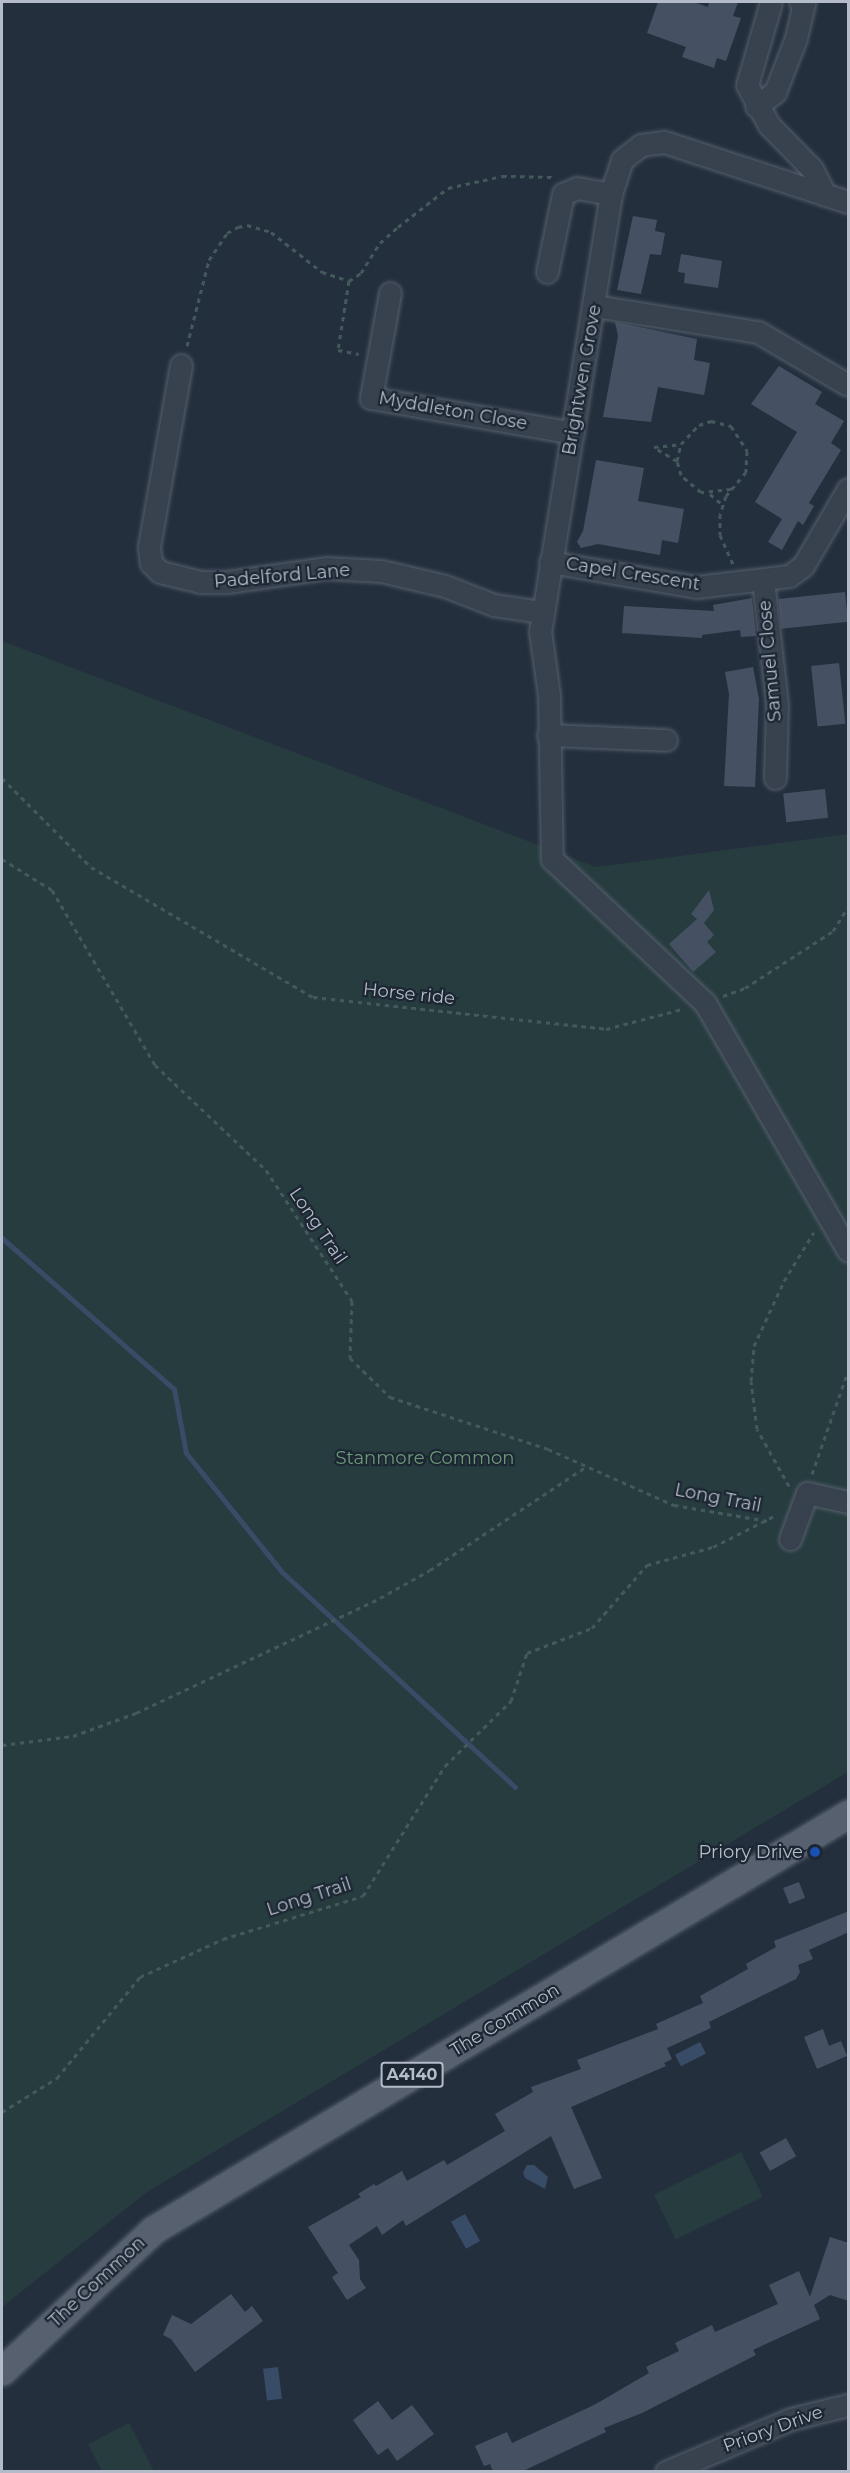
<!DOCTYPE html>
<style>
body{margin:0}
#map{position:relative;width:850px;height:2473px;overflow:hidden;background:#242f3e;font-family:Montserrat,sans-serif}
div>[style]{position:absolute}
.green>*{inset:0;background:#263c3f;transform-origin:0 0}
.water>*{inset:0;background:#394c67;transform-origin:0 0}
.stream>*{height:5px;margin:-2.5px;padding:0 2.5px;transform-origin:2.5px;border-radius:2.5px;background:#394c67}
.building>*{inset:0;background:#455162;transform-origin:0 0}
.path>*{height:3px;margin-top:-1.5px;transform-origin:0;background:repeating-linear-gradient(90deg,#44595c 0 4.5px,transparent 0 9px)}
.roads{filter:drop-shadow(0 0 2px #565f6c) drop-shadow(0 0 2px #565f6c)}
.minor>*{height:21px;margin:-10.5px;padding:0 10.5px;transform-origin:10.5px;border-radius:10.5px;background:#38414e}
.major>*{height:27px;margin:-13.5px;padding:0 13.5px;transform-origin:13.5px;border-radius:13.5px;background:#56606e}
.dots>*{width:16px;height:16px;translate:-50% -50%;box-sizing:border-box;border:3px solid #1d2633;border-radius:50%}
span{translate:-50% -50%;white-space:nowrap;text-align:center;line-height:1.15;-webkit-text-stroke:4.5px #1d2633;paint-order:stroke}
.shield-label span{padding:2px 4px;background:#1d2633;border:2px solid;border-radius:4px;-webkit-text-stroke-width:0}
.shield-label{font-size:16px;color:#b4bcc9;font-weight:700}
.street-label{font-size:18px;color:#b4bcc9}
.park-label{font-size:18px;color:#6b9a76}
.poi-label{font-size:18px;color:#b4bcc9}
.right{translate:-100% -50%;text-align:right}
.frame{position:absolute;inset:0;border:3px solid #b4bcc9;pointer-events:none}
</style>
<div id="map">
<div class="green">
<div style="clip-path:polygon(2px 641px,596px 867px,848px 834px,848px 1772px,147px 2192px,2px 2307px)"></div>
<div style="left:741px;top:2152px;width:50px;height:97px;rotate:64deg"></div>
<div style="clip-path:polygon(129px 2423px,154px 2471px,102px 2471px,88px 2444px)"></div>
</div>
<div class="water">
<div style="left:700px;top:2042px;width:13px;height:28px;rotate:63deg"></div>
<div style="clip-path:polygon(527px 2165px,534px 2165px,548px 2177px,545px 2189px,525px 2178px,523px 2173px)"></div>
<div style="left:465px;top:2214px;width:31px;height:16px;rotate:61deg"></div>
<div style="left:278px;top:2367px;width:32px;height:15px;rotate:83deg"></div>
</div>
<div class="stream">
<div style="left:2px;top:1238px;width:229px;rotate:41.3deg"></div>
<div style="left:174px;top:1389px;width:65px;rotate:79.4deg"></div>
<div style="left:186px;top:1453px;width:153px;rotate:51.1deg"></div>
<div style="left:282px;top:1572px;width:317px;rotate:42.7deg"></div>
</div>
<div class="building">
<div style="clip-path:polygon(658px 2px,693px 2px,708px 7px,709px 2px,738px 2px,733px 16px,741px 18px,726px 61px,717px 58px,714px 68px,682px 57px,686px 47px,647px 33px)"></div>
<div style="clip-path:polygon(633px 216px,657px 220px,655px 231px,665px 233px,661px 255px,650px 254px,641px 294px,617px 290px)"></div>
<div style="clip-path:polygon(681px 254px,722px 261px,718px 288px,684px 283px,685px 273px,678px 272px)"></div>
<div style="clip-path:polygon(615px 322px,697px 339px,694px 360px,710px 363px,704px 395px,658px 387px,651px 422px,603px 417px,618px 336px)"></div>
<div style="clip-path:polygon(779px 366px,822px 392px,815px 404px,844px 421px,831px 443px,841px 450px,809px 503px,814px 506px,803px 525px,798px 521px,782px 550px,768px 542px,782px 519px,755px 502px,797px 432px,751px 404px)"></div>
<div style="clip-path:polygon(596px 460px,644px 468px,638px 501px,684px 509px,678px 543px,662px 540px,660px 555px,598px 544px,581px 548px,577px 542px,583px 531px)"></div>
<div style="left:845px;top:592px;width:30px;height:67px;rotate:84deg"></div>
<div style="clip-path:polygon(752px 598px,756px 636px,741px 637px,740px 630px,702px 635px,702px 638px,622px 633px,624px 606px,714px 611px,713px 605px)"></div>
<div style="left:839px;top:663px;width:61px;height:28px;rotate:84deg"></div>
<div style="clip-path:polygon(753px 667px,759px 699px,755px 787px,724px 786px,729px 694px,725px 672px)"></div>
<div style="left:825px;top:789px;width:29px;height:42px;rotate:84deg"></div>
<div style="clip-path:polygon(709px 890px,714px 910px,704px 923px,714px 935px,707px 942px,716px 952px,693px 972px,669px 944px,697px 919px,691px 914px)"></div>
<div style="left:799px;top:1882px;width:17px;height:17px;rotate:69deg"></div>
<div style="clip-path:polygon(849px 1911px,849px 1932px,809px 1950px,813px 1959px,798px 1965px,800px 1972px,796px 1979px,709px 2022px,711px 2028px,667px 2048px,672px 2059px,664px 2063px,666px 2066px,571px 2107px,602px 2178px,574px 2189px,551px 2136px,406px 2226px,403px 2220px,382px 2235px,377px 2226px,349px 2245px,359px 2260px,360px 2279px,366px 2288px,347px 2300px,332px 2277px,338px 2273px,308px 2227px,361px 2197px,358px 2194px,374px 2184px,376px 2186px,402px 2171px,407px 2181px,444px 2160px,447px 2165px,505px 2131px,495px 2114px,533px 2092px,531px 2087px,581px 2069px,577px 2060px,658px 2029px,656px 2024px,703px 2003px,700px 1996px,748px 1969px,746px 1964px,776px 1947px,774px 1941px)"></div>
<div style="clip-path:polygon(823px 2029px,829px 2046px,841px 2041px,847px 2056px,817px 2069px,804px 2037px)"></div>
<div style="left:786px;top:2138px;width:21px;height:30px;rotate:61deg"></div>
<div style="clip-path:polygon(830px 2237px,849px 2243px,849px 2301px,830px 2295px,814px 2305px,820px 2319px,753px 2350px,756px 2355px,642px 2413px,604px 2428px,606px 2432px,521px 2472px,493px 2472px,490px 2464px,484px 2466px,475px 2446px,507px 2432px,512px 2443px,594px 2405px,649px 2373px,646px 2367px,679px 2351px,675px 2343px,712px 2325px,715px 2332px,778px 2304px,769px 2285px,799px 2271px,810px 2297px)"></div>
<div style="clip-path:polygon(231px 2294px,245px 2312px,252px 2306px,263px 2321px,195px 2372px,171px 2339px,163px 2335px,172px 2315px,191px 2324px)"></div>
<div style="clip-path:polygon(378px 2401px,392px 2420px,412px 2405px,434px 2434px,397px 2461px,388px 2448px,378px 2455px,353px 2420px)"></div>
</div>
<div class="path">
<div style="left:349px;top:281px;width:70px;rotate:99.1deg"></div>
<div style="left:338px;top:350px;width:21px;rotate:11deg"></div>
<div style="left:187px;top:346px;width:89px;rotate:-75.7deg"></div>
<div style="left:209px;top:260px;width:32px;rotate:-56deg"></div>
<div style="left:227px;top:233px;width:13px;rotate:-29deg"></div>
<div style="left:238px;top:227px;width:9px;rotate:-13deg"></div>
<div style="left:247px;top:225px;width:25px;rotate:16deg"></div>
<div style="left:271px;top:232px;width:65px;rotate:38.1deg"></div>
<div style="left:322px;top:272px;width:28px;rotate:18deg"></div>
<div style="left:349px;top:281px;width:14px;rotate:-34deg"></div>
<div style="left:361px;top:273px;width:36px;rotate:-58deg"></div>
<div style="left:380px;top:243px;width:24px;rotate:-42deg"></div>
<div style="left:398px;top:227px;width:63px;rotate:-38deg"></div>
<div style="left:448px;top:188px;width:55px;rotate:-12.5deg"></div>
<div style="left:502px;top:176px;width:50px;rotate:1.1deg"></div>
<div style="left:677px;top:461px;width:27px;rotate:-149deg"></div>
<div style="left:654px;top:447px;width:27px;rotate:-6deg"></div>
<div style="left:731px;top:489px;width:30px;rotate:174deg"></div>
<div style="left:701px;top:492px;width:26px;rotate:-140deg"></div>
<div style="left:681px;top:475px;width:15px;rotate:-106deg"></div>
<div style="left:677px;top:461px;width:17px;rotate:-77deg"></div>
<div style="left:681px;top:444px;width:26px;rotate:-47deg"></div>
<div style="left:699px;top:425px;width:13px;rotate:-18deg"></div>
<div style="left:711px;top:421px;width:21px;rotate:14deg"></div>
<div style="left:731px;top:426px;width:30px;rotate:57deg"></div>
<div style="left:747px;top:451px;width:21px;rotate:93deg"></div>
<div style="left:746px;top:472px;width:31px;rotate:130deg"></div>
<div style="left:726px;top:496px;width:19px;rotate:108deg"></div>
<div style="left:720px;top:514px;width:21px;rotate:90deg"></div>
<div style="left:720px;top:535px;width:32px;rotate:66deg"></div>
<div style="left:710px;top:494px;width:16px;rotate:40deg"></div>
<div style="left:2px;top:778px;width:126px;rotate:45deg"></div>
<div style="left:91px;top:867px;width:257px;rotate:30.4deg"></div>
<div style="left:313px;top:997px;width:295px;rotate:6.2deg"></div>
<div style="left:606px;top:1029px;width:79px;rotate:-14.7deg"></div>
<div style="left:2px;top:859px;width:59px;rotate:31.8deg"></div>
<div style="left:52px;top:890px;width:203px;rotate:59.5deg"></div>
<div style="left:155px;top:1065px;width:153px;rotate:43.4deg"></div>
<div style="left:266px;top:1170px;width:157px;rotate:56.7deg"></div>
<div style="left:352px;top:1301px;width:57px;rotate:92deg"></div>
<div style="left:350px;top:1358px;width:56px;rotate:44.3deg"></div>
<div style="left:390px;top:1397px;width:166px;rotate:18.2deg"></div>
<div style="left:548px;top:1449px;width:138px;rotate:24deg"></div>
<div style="left:674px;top:1505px;width:95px;rotate:9.7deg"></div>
<div style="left:723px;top:996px;width:23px;rotate:-20deg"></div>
<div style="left:745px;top:988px;width:105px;rotate:-32.9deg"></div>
<div style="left:833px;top:931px;width:28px;rotate:-58deg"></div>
<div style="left:812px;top:1474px;width:109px;rotate:-70.7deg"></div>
<div style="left:789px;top:1486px;width:65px;rotate:-119.3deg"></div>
<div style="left:757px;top:1429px;width:48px;rotate:-97.1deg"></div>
<div style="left:751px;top:1381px;width:35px;rotate:-85deg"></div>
<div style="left:754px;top:1346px;width:72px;rotate:-65.2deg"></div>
<div style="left:784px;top:1281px;width:57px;rotate:-58.5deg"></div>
<div style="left:2px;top:1745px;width:72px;rotate:-7.2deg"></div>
<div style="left:73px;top:1736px;width:67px;rotate:-20.1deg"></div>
<div style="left:136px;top:1713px;width:270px;rotate:-25.2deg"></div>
<div style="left:380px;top:1598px;width:57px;rotate:-29.2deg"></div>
<div style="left:430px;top:1570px;width:188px;rotate:-33.5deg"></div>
<div style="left:2px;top:2112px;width:65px;rotate:-31.7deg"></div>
<div style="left:57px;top:2078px;width:131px;rotate:-50.6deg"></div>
<div style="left:140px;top:1977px;width:91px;rotate:-24.6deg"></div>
<div style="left:223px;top:1939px;width:146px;rotate:-17.1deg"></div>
<div style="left:363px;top:1896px;width:154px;rotate:-57.8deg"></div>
<div style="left:445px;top:1766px;width:93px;rotate:-44.6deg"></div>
<div style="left:511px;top:1701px;width:51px;rotate:-71.6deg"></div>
<div style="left:527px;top:1653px;width:70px;rotate:-21deg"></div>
<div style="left:592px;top:1628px;width:84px;rotate:-48.9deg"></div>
<div style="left:647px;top:1565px;width:68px;rotate:-15.3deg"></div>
<div style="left:713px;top:1547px;width:71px;rotate:-26.9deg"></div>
</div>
<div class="roads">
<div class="minor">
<div style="left:771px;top:2px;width:86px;rotate:106.1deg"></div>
<div style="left:747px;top:85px;width:46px;rotate:61.2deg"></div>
<div style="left:769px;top:125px;width:62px;rotate:45.7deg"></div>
<div style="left:812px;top:169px;width:29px;rotate:63deg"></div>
<div style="left:756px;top:106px;width:24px;rotate:-36deg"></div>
<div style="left:775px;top:92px;width:58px;rotate:-68.7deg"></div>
<div style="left:796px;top:38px;width:36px;rotate:-77deg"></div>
<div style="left:804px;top:3px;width:4px;rotate:-166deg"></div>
<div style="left:848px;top:202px;width:194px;rotate:-161.9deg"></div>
<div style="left:664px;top:142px;width:23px;rotate:173deg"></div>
<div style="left:641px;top:145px;width:24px;rotate:142deg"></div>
<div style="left:622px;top:160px;width:36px;rotate:108deg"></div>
<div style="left:611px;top:194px;width:443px;rotate:99.2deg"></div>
<div style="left:540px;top:631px;width:65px;rotate:82deg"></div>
<div style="left:549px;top:695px;width:164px;rotate:89deg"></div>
<div style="left:552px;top:859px;width:210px;rotate:43.3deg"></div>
<div style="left:705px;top:1003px;width:286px;rotate:60deg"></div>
<div style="left:547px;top:272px;width:80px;rotate:-78.4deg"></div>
<div style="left:563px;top:194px;width:15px;rotate:-23deg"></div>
<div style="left:577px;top:188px;width:35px;rotate:10deg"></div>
<div style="left:390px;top:293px;width:107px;rotate:100.3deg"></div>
<div style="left:371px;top:398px;width:205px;rotate:9.8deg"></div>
<div style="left:595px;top:306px;width:165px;rotate:9.1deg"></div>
<div style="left:758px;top:332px;width:104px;rotate:30.5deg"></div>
<div style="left:181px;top:365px;width:185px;rotate:100deg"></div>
<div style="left:149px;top:547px;width:16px;rotate:83deg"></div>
<div style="left:151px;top:563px;width:13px;rotate:45deg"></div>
<div style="left:160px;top:572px;width:42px;rotate:13.7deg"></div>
<div style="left:201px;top:582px;width:26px"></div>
<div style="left:227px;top:582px;width:100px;rotate:-8deg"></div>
<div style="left:326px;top:568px;width:55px;rotate:3.1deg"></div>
<div style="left:381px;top:571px;width:66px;rotate:13.2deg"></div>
<div style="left:445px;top:586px;width:53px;rotate:21.2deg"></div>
<div style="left:494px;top:605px;width:48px;rotate:8.5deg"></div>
<div style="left:550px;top:562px;width:148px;rotate:9.7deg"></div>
<div style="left:696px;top:587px;width:94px;rotate:-6.7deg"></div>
<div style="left:789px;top:576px;width:17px;rotate:-36deg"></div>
<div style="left:803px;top:566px;width:89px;rotate:-59.7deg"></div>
<div style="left:763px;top:580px;width:126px;rotate:83.6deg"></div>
<div style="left:777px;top:705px;width:73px;rotate:91.6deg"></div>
<div style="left:548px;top:735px;width:118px;rotate:2.4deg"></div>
<div style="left:790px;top:1539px;width:49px;rotate:-69.7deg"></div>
<div style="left:807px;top:1493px;width:42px;rotate:12.4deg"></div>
<div style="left:666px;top:2472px;width:136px;rotate:-23deg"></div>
<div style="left:791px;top:2419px;width:59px;rotate:-13.8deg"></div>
</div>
<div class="major">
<div style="left:2px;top:2371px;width:207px;rotate:-43deg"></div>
<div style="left:153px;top:2230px;width:810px;rotate:-30.9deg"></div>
</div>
</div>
<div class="dots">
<div style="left:815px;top:1852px;background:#1a4fb4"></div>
</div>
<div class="shield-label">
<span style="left:412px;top:2075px">A4140</span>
</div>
<div class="street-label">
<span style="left:582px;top:380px;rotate:-80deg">Brightwen Grove</span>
<span style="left:453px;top:411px;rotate:10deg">Myddleton Close</span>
<span style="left:633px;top:574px;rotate:9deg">Capel Crescent</span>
<span style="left:282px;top:576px;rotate:-5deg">Padelford Lane</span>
<span style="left:770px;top:661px;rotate:-95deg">Samuel Close</span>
<span style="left:409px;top:994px;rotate:6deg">Horse ride</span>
<span style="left:318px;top:1226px;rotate:56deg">Long Trail</span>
<span style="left:718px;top:1498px;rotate:11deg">Long Trail</span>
<span style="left:309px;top:1897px;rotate:-18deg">Long Trail</span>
<span style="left:505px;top:2020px;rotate:-31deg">The Common</span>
<span style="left:97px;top:2282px;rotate:-43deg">The Common</span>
<span style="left:773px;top:2429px;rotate:-20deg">Priory Drive</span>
</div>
<div class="park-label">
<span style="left:425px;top:1458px">Stanmore Common</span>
</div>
<div class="poi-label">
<span class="right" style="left:803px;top:1852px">Priory Drive</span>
</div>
<div class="frame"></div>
</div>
